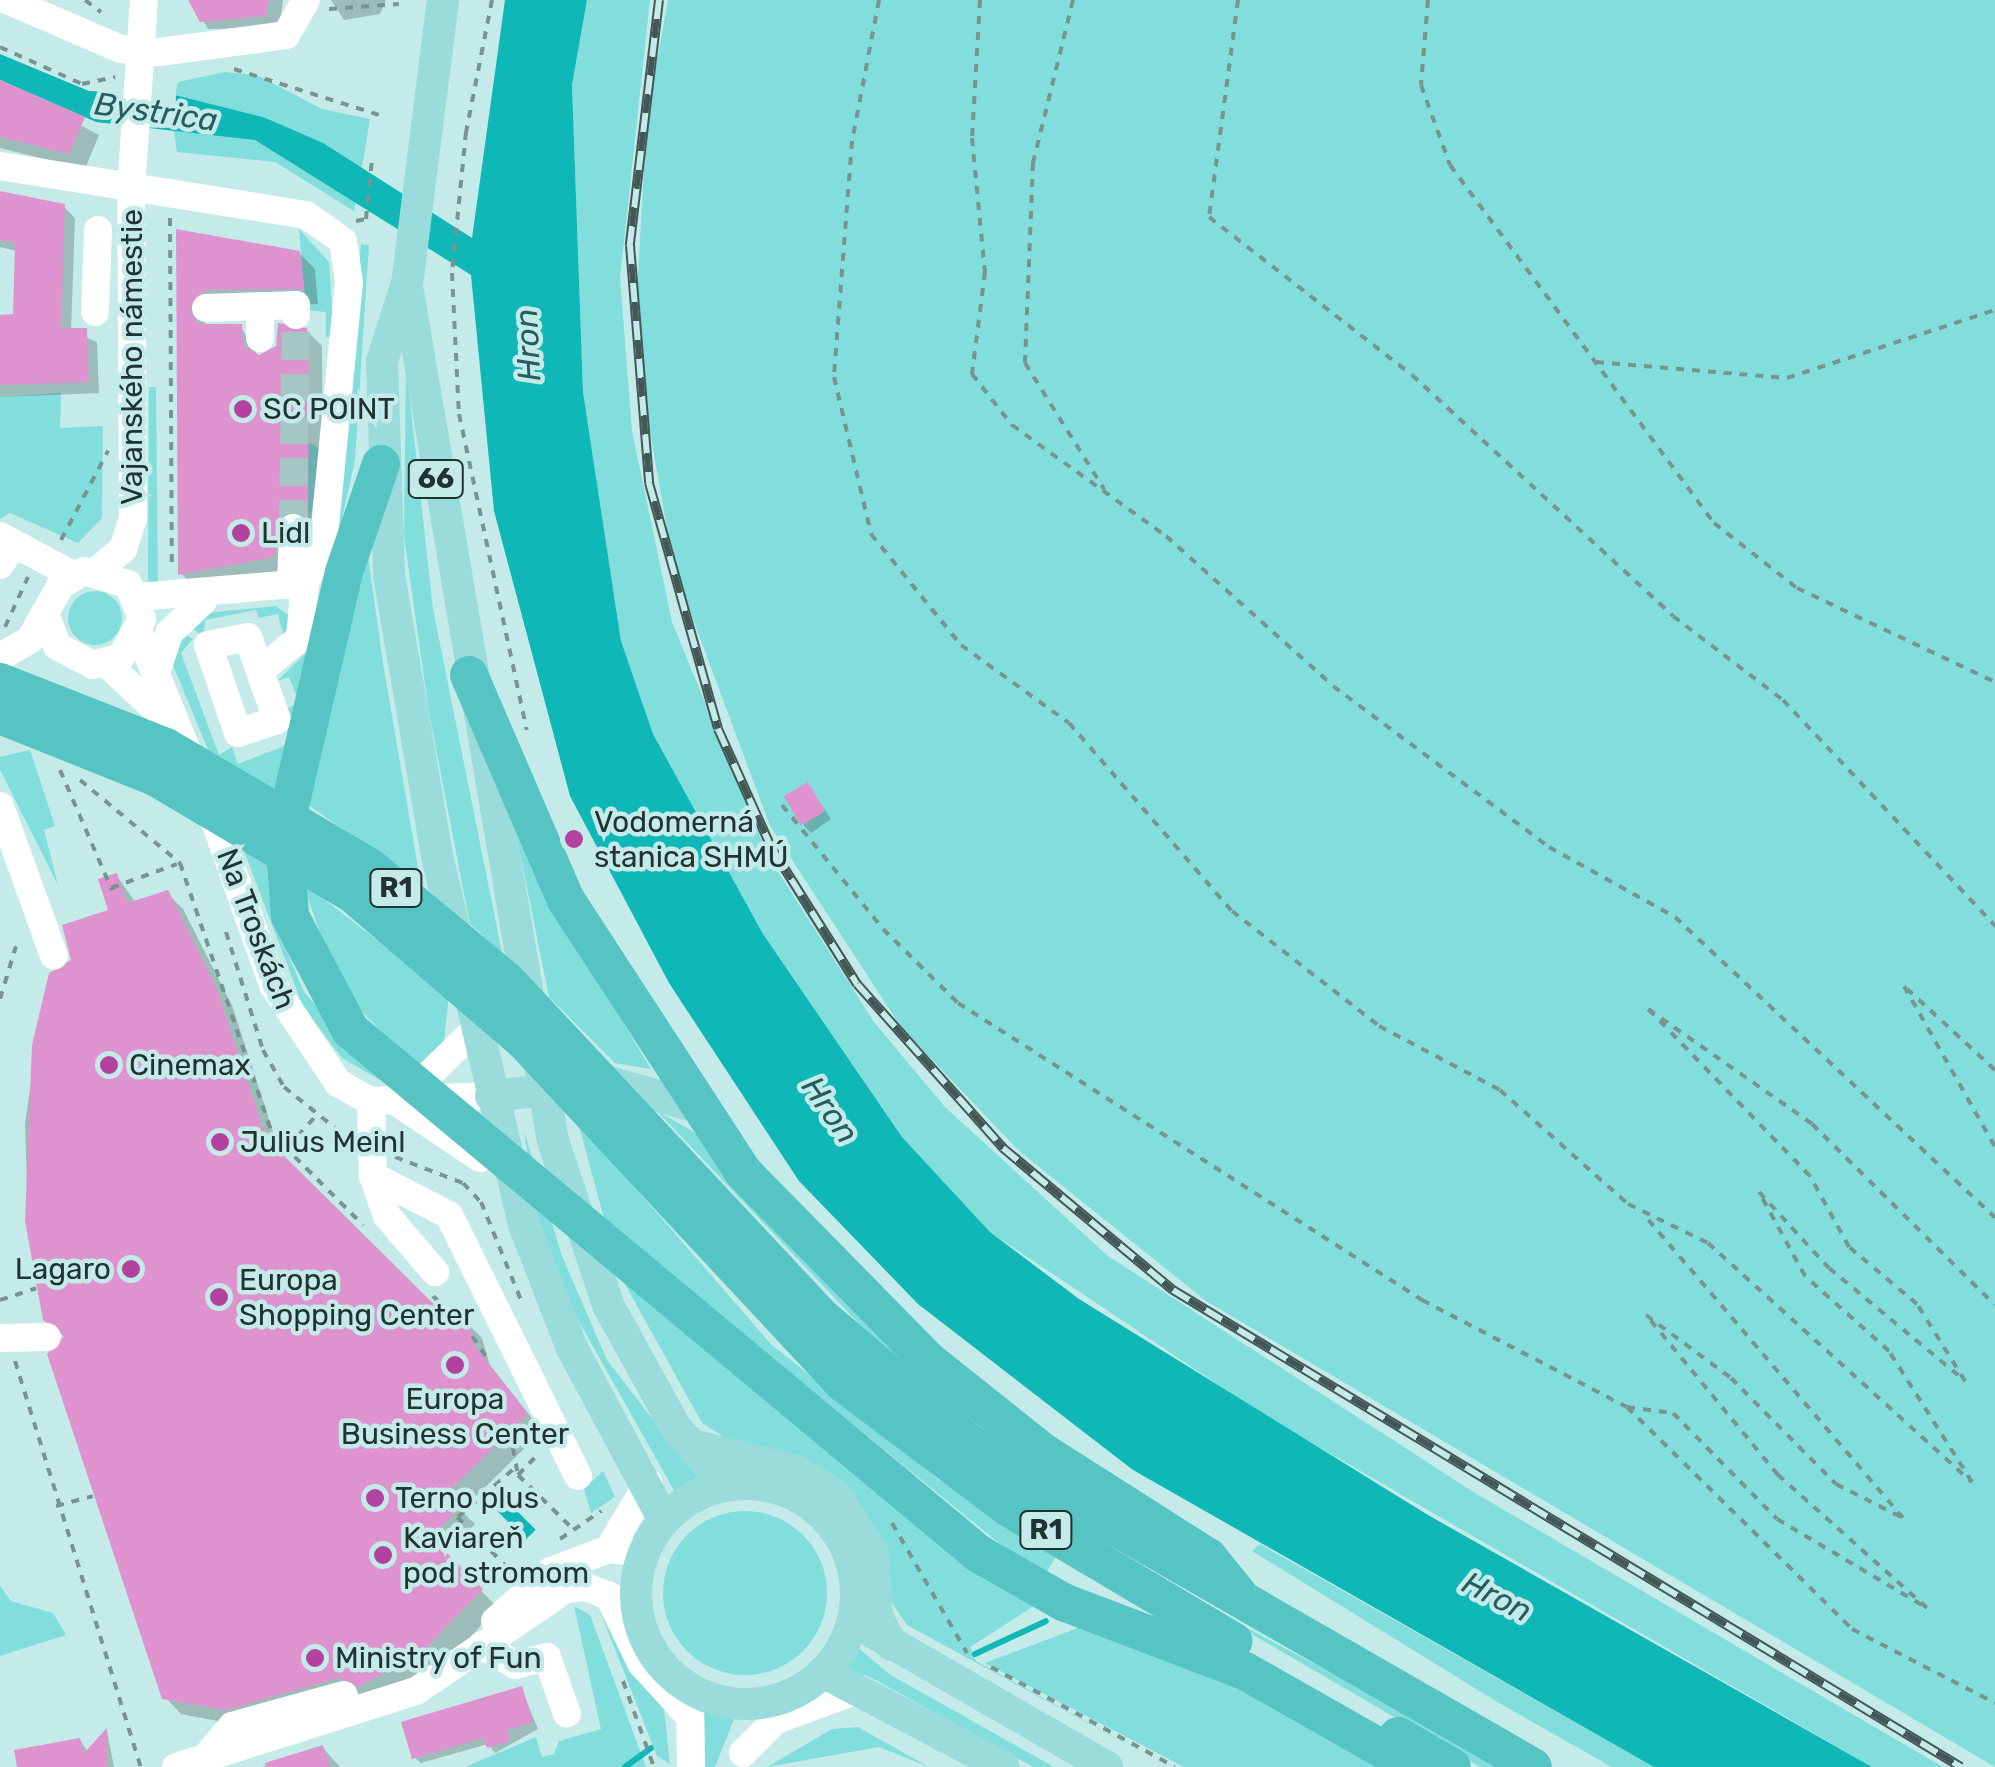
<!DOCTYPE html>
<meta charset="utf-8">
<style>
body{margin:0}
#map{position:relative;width:1995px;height:1767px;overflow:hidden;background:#c4ebe9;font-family:Rubik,sans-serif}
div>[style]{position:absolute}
.green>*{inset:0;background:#82dedc}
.round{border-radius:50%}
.water>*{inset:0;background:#0fb7b6;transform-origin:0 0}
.pier>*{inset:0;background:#c4ebe9;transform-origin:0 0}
.shadow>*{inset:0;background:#0003}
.stream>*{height:6px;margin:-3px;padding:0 3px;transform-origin:3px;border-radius:3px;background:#0fb7b6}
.building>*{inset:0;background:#df93ce;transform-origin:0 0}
.minor-tunnel>*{height:28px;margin-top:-14px;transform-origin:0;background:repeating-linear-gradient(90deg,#a4c6c4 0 28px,transparent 0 42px)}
.path>*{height:4px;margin-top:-2px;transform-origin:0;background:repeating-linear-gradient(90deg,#779392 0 8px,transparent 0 16px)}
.minor>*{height:28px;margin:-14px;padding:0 14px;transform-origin:14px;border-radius:14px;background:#fff}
.major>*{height:32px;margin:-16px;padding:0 16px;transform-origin:16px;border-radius:16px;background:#99dcdb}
.major>.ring{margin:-16px;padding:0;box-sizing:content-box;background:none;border:32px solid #99dcdb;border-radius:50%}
.highway>*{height:38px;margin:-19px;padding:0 19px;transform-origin:19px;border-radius:19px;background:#55c4c3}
.rail>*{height:10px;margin-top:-5px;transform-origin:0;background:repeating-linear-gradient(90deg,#c4ebe9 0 19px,#435756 0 38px);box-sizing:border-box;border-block:2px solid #435756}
.dots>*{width:28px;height:28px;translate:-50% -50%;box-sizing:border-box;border:5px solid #c4ebe9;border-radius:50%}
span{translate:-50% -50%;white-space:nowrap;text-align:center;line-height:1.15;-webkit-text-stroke:9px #c4ebe9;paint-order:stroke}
.shield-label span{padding:2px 8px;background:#c4ebe9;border:2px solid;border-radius:8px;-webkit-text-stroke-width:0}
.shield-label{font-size:28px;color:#223231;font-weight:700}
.street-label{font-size:30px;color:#223231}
.poi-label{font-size:30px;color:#223231}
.left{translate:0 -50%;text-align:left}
.right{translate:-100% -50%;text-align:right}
.water-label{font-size:32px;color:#235d5d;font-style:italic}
</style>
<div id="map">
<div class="green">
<div style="clip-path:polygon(587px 0,650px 0,620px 278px,632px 431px,672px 622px,768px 856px,874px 1022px,945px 1107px,1108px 1256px,1475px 1493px,1943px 1767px,1872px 1767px,1262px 1414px,990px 1232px,902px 1137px,763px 934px,653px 734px,621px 641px,583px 392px,572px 85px)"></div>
<div style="clip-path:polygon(668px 0,1995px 0,1995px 1767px,1206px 1301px,1019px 1151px,901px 1027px,770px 826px,674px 568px,643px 392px,637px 292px,647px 117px)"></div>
<div style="clip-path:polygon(224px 72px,257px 75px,322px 109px,370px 119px,362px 168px,263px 117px,175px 95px,178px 82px)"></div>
<div style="clip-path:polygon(173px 126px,255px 140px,357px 198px,354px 211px,275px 162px,177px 152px)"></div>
<div style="clip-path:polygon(299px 229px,329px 262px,334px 337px,326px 337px,326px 312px,306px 310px)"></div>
<div style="clip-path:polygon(361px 244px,369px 245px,355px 460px,280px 799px,212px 759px,172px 663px,182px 633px,193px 639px,181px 653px,219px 755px,232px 747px,238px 764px,289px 744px,285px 710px,299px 702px,289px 677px,277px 681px,308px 651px,338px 519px)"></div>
<div style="clip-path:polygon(406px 365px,433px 609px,502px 953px,470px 924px,429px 713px,404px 536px)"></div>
<div style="clip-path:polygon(149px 387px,156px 387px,158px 585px,148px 581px)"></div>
<div style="clip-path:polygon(61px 393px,60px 428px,103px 426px,102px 518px,78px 543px,10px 513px,0 519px,0 397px)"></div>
<div style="clip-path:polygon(308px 442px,322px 449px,306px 545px,308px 528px)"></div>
<div style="clip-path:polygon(368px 556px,383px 663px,421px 885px,304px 802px)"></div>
<div class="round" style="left:68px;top:591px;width:54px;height:54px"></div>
<div style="clip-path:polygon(276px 606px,291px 617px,285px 641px,278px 614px,259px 618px,256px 610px,205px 620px,204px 637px,192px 628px,207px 613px)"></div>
<div style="clip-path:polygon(30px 750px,55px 826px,44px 830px,58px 885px,0 770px,0 757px)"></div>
<div style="clip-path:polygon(514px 823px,550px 901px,651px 1069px,615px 1063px,549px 997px)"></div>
<div style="clip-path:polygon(241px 843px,267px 859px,277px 927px,304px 992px,382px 1081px,342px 1058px,303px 1007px)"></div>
<div style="clip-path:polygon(302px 882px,449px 996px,443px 1049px,419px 1070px,340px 989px)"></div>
<div style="clip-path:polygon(657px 1111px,694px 1132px,1021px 1461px,884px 1350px)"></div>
<div style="clip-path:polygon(578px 1122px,771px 1344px,939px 1480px,1057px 1554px,1043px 1579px,605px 1222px)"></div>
<div style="clip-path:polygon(524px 1131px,562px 1256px,607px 1360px,674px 1447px,711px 1477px,676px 1494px,577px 1318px,537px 1218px)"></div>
<div style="clip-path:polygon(621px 1277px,1037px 1604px,970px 1647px,976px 1661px,1168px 1767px,907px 1625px,890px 1600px,875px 1532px,702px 1423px)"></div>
<div style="clip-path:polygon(603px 1471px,615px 1497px,591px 1513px,584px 1489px)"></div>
<div class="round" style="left:663px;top:1511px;width:164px;height:164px"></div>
<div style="clip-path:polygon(1260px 1544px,1654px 1767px,1612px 1767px,1499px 1703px,1252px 1551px)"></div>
<div style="clip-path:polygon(0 1586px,11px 1601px,53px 1613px,66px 1635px,0 1656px)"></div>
<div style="clip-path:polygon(1174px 1589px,1371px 1694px,1499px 1767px,1480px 1767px)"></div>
<div style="clip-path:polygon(574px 1606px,590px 1615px,646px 1767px,465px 1767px,536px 1737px,542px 1757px,554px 1754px,559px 1741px,601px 1729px)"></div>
<div style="clip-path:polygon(598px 1606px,664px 1708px,670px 1764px,657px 1756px)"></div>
<div style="clip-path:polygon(1091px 1623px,1169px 1648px,1401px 1767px,1184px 1767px,985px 1663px)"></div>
<div style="clip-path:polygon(855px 1645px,889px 1674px,1054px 1767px,1033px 1767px,872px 1678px,840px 1671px)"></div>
<div style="clip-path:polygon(704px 1709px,736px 1714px,715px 1767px,705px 1767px)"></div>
<div style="clip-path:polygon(858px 1727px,929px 1767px,879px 1747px,767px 1767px,832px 1729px)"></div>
</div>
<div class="water">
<div style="clip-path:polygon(505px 0,587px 0,572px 85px,583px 392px,621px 641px,653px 734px,763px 934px,902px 1137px,990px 1232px,1079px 1299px,1428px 1515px,1872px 1767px,1654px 1767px,1133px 1470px,918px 1304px,799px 1181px,669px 983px,570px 796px,494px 511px,471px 275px,255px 140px,96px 122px,0 80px,0 54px,89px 91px,175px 95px,263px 117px,323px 143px,472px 238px)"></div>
<div style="left:494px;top:1488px;width:59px;height:14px;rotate:45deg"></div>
</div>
<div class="pier">
<div style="left:112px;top:89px;width:64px;height:38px;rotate:1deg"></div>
</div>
<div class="shadow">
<div style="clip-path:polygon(192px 0,283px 0,279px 28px,208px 29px)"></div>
<div style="clip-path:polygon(331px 0,386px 0,380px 14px,344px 20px)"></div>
<div style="clip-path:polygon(0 83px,99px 135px,85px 169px,0 148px)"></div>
<div style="clip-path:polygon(0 193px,63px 206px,75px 218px,71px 331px,97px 342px,99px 393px,0 397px,0 317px,15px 316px,17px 251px,0 247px)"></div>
<div style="clip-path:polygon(178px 232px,299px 253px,315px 269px,318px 304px,214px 308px,203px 326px,241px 327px,259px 358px,306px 330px,322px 346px,323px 532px,312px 525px,294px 534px,290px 573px,196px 589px,181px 573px)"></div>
<div style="clip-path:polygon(808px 785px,831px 819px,811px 833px,804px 826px)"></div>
<div style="clip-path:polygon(117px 876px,136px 903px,167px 893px,183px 909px,232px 1005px,281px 1156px,452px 1326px,466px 1322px,482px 1338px,490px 1365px,542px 1431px,461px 1511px,475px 1524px,445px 1554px,497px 1607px,470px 1638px,376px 1702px,357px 1693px,228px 1723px,181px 1714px,165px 1697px,66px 1338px,45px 1318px,28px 1221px,25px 1124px,41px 1010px,111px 911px)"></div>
<div style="clip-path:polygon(521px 1688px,538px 1729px,495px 1753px,488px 1744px,421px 1763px,414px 1757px)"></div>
<div style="clip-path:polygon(107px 1731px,114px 1767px,19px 1767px,80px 1740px,88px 1752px)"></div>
<div style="clip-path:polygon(323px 1748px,340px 1767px,262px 1767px)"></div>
</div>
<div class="stream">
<div style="left:975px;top:1654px;width:78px;rotate:-24.9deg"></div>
<div style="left:625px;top:1767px;width:32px;rotate:-36deg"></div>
</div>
<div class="building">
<div style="clip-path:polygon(188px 0,269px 0,266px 16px,200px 22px)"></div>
<div style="clip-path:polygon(0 80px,85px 117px,69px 154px,0 137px)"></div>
<div style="clip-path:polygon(0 191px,65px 204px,61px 328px,87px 328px,89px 382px,0 385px,0 315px,13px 314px,15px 243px,0 240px)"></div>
<div style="clip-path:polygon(176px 229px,300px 251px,304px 289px,205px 290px,189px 310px,199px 324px,242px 324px,244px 346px,259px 355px,276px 346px,278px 323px,307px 328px,309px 341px,308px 519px,295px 511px,279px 518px,274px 557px,178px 575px)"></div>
<div style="left:808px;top:782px;width:34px;height:28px;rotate:60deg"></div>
<div style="clip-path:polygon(117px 873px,127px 903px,168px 890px,216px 987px,266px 1138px,453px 1323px,467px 1319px,475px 1346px,528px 1414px,447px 1493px,461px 1507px,431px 1537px,483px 1589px,425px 1649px,359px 1687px,339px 1678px,226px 1710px,162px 1699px,47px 1354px,64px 1336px,43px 1320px,25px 1221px,32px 1045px,49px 973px,71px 960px,62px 925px,108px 910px,98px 879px)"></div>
<div style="clip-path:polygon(522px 1686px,533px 1722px,507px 1730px,510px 1741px,487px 1748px,483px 1738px,412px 1759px,401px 1722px)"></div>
<div style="clip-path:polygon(107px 1728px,107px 1767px,17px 1767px,14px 1750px,80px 1738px,84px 1753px)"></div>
<div style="clip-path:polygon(323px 1745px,330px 1767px,266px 1767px,265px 1763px)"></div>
</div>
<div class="minor-tunnel">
<div style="left:293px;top:528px;width:213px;rotate:-89.2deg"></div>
</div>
<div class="path">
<div style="left:85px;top:0;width:20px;rotate:37deg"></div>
<div style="left:492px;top:0;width:135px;rotate:101.1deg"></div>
<div style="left:466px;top:132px;width:142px;rotate:95.7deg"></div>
<div style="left:452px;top:273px;width:141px;rotate:87.2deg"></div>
<div style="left:459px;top:414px;width:323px;rotate:77.9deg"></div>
<div style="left:879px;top:0;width:144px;rotate:100.8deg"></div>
<div style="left:852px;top:141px;width:237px;rotate:94.4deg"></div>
<div style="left:834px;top:377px;width:161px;rotate:76.7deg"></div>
<div style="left:871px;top:534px;width:143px;rotate:51deg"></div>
<div style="left:961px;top:645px;width:133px;rotate:35.8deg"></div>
<div style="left:1069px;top:723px;width:249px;rotate:49.1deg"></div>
<div style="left:1232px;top:911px;width:187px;rotate:38deg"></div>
<div style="left:1379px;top:1026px;width:137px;rotate:27.9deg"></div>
<div style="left:1500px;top:1090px;width:171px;rotate:41.7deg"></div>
<div style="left:1628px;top:1204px;width:89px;rotate:26deg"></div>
<div style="left:1708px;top:1243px;width:356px;rotate:42.2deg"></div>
<div style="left:1972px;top:1482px;width:155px;rotate:-122.4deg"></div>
<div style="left:1889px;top:1351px;width:113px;rotate:-138.2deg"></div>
<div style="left:1805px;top:1276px;width:96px;rotate:-118.7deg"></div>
<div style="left:1759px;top:1192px;width:103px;rotate:47.4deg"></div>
<div style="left:1829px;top:1268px;width:177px;rotate:39.7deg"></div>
<div style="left:1965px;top:1381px;width:91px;rotate:-121.9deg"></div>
<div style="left:1917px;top:1304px;width:89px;rotate:-140deg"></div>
<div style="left:1849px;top:1247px;width:81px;rotate:-118.8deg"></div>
<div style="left:1810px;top:1176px;width:233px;rotate:-134.1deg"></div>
<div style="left:1648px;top:1009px;width:200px;rotate:35deg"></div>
<div style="left:1812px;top:1124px;width:257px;rotate:44.7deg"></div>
<div style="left:980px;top:0;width:138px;rotate:93.3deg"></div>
<div style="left:972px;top:138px;width:135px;rotate:84.5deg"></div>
<div style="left:985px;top:272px;width:103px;rotate:97.3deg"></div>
<div style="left:972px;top:374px;width:65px;rotate:51.9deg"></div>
<div style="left:1012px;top:425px;width:190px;rotate:35.8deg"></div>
<div style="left:1166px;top:536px;width:224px;rotate:41.9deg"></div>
<div style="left:1333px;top:686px;width:269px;rotate:36.7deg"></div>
<div style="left:1549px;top:847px;width:144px;rotate:29.1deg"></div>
<div style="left:1675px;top:917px;width:439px;rotate:43.2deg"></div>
<div style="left:1073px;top:0;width:168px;rotate:103.8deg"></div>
<div style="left:1033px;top:163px;width:200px;rotate:92.3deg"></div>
<div style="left:1025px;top:363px;width:149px;rotate:57.9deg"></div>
<div style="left:1238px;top:0;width:219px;rotate:97.6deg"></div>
<div style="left:1209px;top:217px;width:257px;rotate:37.9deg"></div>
<div style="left:1412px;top:375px;width:355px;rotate:42.7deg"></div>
<div style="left:1673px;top:616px;width:138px;rotate:37.4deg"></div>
<div style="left:1783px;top:700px;width:310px;rotate:46.8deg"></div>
<div style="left:1428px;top:0;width:85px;rotate:94.7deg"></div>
<div style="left:1421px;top:85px;width:85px;rotate:70.1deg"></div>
<div style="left:1450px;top:165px;width:445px;rotate:53.6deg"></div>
<div style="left:1714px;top:523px;width:105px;rotate:38.1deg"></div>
<div style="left:1797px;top:588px;width:219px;rotate:25.4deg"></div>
<div style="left:329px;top:9px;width:70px;rotate:-4.1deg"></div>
<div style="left:0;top:47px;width:90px;rotate:24.3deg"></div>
<div style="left:82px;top:84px;width:34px;rotate:-12deg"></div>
<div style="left:234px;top:69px;width:152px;rotate:17.6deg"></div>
<div style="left:170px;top:218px;width:352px;rotate:89.7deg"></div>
<div style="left:356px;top:221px;width:10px;rotate:-11deg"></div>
<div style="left:366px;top:219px;width:60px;rotate:-84.3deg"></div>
<div style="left:1596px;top:362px;width:192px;rotate:4.8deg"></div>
<div style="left:1787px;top:378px;width:219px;rotate:-18.1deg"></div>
<div style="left:61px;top:540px;width:101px;rotate:-62.2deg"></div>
<div style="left:5px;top:627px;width:55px;rotate:-65.3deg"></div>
<div style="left:60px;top:770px;width:131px;rotate:66.6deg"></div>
<div style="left:80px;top:780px;width:130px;rotate:39.7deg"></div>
<div style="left:180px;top:863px;width:286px;rotate:71.2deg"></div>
<div style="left:272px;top:1134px;width:129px;rotate:45deg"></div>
<div style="left:782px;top:805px;width:160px;rotate:50.8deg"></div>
<div style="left:883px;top:929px;width:105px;rotate:44.6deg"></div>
<div style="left:958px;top:1003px;width:551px;rotate:32.62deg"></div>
<div style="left:1422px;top:1300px;width:231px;rotate:27.6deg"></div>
<div style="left:1627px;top:1407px;width:46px;rotate:7.4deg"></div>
<div style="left:1673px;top:1413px;width:148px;rotate:45.5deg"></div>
<div style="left:1777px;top:1519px;width:174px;rotate:30.7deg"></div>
<div style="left:1927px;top:1608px;width:200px;rotate:-138.2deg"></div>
<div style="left:1778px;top:1475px;width:207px;rotate:-129.5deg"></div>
<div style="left:1646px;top:1315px;width:106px;rotate:36.5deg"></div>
<div style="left:1731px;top:1378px;width:149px;rotate:45.3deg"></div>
<div style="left:1836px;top:1484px;width:75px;rotate:26.9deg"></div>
<div style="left:1903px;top:1518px;width:400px;rotate:-130.5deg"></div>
<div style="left:111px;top:888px;width:70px;rotate:-20deg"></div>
<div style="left:226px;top:932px;width:124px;rotate:72.6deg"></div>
<div style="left:263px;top:1050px;width:43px;rotate:60.4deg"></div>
<div style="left:284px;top:1087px;width:83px;rotate:38.7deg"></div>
<div style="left:0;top:999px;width:55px;rotate:-73.2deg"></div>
<div style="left:1995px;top:1070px;width:124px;rotate:-137.3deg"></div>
<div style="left:1904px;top:986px;width:185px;rotate:60.5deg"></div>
<div style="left:287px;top:1148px;width:40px;rotate:-48deg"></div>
<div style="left:395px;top:1157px;width:73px;rotate:20.9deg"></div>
<div style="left:463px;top:1183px;width:26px;rotate:47deg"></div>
<div style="left:481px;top:1202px;width:106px;rotate:67.8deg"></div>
<div style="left:433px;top:1296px;width:36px;rotate:46deg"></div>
<div style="left:0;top:1300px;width:38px;rotate:-18deg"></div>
<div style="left:451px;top:1316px;width:20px;rotate:-18deg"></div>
<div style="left:472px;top:1336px;width:25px;rotate:56deg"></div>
<div style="left:15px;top:1361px;width:425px;rotate:72.8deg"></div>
<div style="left:1627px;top:1407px;width:316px;rotate:44.6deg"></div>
<div style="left:1852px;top:1629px;width:161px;rotate:27.4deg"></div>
<div style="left:510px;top:1432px;width:44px;rotate:79.5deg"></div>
<div style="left:518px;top:1475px;width:77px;rotate:44.5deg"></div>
<div style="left:518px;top:1475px;width:30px;rotate:-46deg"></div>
<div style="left:56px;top:1506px;width:38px;rotate:-15deg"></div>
<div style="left:446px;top:1506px;width:91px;rotate:45deg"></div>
<div style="left:510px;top:1570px;width:10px;rotate:-24deg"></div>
<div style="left:458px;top:1517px;width:78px;rotate:-40.8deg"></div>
<div style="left:892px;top:1523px;width:150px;rotate:60deg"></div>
<div style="left:560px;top:1539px;width:50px;rotate:-34.3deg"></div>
<div style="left:991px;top:1667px;width:209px;rotate:28.5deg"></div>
<div style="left:623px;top:1681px;width:91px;rotate:70.2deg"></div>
</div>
<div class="minor">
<div style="left:7px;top:0;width:124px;rotate:23.3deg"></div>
<div style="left:121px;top:49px;width:38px;rotate:5deg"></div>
<div style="left:159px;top:52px;width:128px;rotate:-7.6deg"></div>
<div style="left:286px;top:35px;width:40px;rotate:-60.3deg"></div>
<div style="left:0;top:166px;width:310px;rotate:9.1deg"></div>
<div style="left:306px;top:215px;width:45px;rotate:35.1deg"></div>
<div style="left:343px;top:241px;width:41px;rotate:81.7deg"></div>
<div style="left:349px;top:282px;width:265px;rotate:95.6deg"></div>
<div style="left:323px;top:546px;width:41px;rotate:115.9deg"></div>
<div style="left:305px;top:583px;width:55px;rotate:95.2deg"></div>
<div style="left:300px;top:638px;width:50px;rotate:140.6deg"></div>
<div style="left:206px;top:308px;width:90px;rotate:-1.9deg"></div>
<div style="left:296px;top:305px;width:10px;rotate:90deg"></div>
<div style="left:95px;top:312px;width:82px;rotate:-87.9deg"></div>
<div style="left:260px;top:338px;width:32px;rotate:-90deg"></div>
<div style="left:0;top:536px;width:83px;rotate:28.1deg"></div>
<div style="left:0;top:565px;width:25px;rotate:-56deg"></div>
<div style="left:98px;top:570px;width:33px;rotate:-40deg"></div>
<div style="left:123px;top:549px;width:33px;rotate:-72deg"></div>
<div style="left:133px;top:518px;width:328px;rotate:-90.3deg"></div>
<div style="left:131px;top:190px;width:190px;rotate:-86.1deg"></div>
<div style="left:291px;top:585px;width:57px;rotate:-88deg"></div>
<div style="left:138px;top:597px;width:168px;rotate:-4.8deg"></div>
<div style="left:139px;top:633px;width:143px;rotate:67.8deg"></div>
<div style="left:248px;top:637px;width:88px;rotate:70.7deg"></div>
<div style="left:277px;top:720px;width:41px;rotate:161.6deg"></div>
<div style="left:238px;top:733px;width:93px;rotate:-108.8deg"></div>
<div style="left:208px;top:645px;width:41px;rotate:-11.3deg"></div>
<div style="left:0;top:657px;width:34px;rotate:-30deg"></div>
<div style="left:30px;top:640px;width:62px;rotate:-60.9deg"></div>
<div style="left:60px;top:586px;width:28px;rotate:-32deg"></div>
<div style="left:84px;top:571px;width:46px;rotate:16.5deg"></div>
<div style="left:128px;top:584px;width:38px;rotate:68deg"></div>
<div style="left:142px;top:619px;width:43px;rotate:118.9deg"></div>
<div style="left:121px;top:657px;width:29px;rotate:164deg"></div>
<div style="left:93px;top:665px;width:41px;rotate:-152.2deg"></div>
<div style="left:57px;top:646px;width:30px;rotate:-110deg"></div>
<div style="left:107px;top:664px;width:96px;rotate:42.9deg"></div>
<div style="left:157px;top:669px;width:39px;rotate:-71deg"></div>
<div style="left:170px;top:632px;width:45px;rotate:-43.2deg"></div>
<div style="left:209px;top:805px;width:191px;rotate:70.4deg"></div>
<div style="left:273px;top:985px;width:118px;rotate:56.4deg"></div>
<div style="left:338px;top:1083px;width:38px;rotate:29deg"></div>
<div style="left:371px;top:1101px;width:120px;rotate:-2.4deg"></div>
<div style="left:0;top:806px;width:159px;rotate:70.2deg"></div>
<div style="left:407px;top:1096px;width:96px;rotate:-44.2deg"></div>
<div style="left:371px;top:1101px;width:75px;rotate:88.5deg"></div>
<div style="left:373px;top:1176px;width:42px;rotate:70.7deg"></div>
<div style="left:387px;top:1216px;width:74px;rotate:49.4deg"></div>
<div style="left:398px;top:1103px;width:99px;rotate:33.9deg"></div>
<div style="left:373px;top:1176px;width:85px;rotate:27.2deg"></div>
<div style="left:449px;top:1215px;width:291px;rotate:63.7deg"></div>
<div style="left:0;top:1338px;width:47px;rotate:-1.2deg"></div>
<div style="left:609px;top:1549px;width:77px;rotate:-59.4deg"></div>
<div style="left:608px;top:1595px;width:76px;rotate:64.1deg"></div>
<div style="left:641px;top:1663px;width:73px;rotate:47.8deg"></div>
<div style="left:495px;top:1621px;width:75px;rotate:-41.8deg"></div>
<div style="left:551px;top:1571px;width:62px;rotate:-20.8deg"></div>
<div style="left:609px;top:1549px;width:34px;rotate:7deg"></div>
<div style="left:482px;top:1645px;width:39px;rotate:31deg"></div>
<div style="left:515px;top:1665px;width:33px;rotate:-14deg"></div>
<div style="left:547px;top:1657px;width:60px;rotate:70.7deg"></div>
<div style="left:690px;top:1701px;width:66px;rotate:89.1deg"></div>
<div style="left:743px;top:1753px;width:47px;rotate:-45deg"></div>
<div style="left:776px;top:1720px;width:90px;rotate:-20.3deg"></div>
<div style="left:205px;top:1758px;width:42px;rotate:-49.8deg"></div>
<div style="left:232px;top:1726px;width:116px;rotate:-15.5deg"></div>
<div style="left:176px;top:1767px;width:252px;rotate:-17.6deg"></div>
<div style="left:416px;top:1691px;width:181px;rotate:-34.2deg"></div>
<div style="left:566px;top:1589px;width:20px;rotate:-6deg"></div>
<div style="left:586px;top:1587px;width:54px;rotate:21.8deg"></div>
</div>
<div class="major">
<div style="left:443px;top:0;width:285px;rotate:97.2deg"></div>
<div style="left:407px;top:283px;width:82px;rotate:107.8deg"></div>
<div style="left:382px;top:361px;width:214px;rotate:88.1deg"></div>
<div style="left:389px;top:575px;width:285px;rotate:80.3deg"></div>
<div style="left:437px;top:856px;width:381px;rotate:76.7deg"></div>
<div style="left:525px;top:1227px;width:130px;rotate:68.8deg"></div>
<div style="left:572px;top:1348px;width:195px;rotate:61.9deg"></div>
<div style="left:408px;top:292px;width:861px;rotate:80.31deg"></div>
<div style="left:553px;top:1141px;width:175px;rotate:71.4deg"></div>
<div style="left:609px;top:1307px;width:138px;rotate:61deg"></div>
<div style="left:676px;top:1428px;width:76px;rotate:48.7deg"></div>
<div style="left:491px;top:1096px;width:122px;rotate:-6.1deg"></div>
<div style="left:612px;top:1083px;width:85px;rotate:15.7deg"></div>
<div style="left:692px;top:1445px;width:109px;rotate:14.3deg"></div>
<div style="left:798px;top:1472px;width:44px;rotate:31.2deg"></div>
<div style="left:836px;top:1495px;width:70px;rotate:57.9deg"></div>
<div style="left:873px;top:1554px;width:62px;rotate:86.3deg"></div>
<div style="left:877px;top:1616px;width:32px;rotate:64deg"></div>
<div class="ring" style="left:636px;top:1484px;width:188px;height:188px"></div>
<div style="left:874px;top:1633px;width:269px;rotate:29.9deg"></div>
<div style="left:823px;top:1672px;width:204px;rotate:27.8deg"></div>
</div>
<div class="highway">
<div style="left:381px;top:464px;width:114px;rotate:108.9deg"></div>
<div style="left:344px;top:572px;width:267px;rotate:103deg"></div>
<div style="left:284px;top:832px;width:84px;rotate:85.9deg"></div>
<div style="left:290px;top:916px;width:129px;rotate:62.2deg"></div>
<div style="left:350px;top:1030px;width:819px;rotate:39.8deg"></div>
<div style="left:979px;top:1554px;width:97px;rotate:29.7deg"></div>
<div style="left:1063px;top:1602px;width:195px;rotate:20.8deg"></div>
<div style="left:1245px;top:1671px;width:194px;rotate:29.6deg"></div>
<div style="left:469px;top:675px;width:245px;rotate:66.7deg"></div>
<div style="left:566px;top:900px;width:325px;rotate:56.9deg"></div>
<div style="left:743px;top:1172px;width:265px;rotate:45.5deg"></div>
<div style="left:929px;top:1361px;width:146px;rotate:38.6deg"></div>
<div style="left:1043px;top:1452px;width:196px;rotate:32.5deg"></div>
<div style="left:1208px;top:1557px;width:48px;rotate:51deg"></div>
<div style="left:0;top:682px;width:178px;rotate:21.4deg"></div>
<div style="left:166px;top:747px;width:234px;rotate:30.5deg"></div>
<div style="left:368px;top:866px;width:179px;rotate:39.6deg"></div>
<div style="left:506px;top:980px;width:458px;rotate:46.9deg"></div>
<div style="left:819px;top:1315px;width:199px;rotate:40.3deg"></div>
<div style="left:971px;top:1444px;width:648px;rotate:29.89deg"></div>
<div style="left:0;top:715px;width:167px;rotate:21.8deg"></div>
<div style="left:155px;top:777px;width:230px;rotate:30.6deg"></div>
<div style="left:353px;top:894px;width:228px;rotate:40.7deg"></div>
<div style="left:526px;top:1043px;width:465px;rotate:47deg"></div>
<div style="left:843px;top:1383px;width:208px;rotate:37deg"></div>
<div style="left:1009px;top:1508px;width:261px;rotate:30.7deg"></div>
<div style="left:1398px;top:1736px;width:62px;rotate:29.9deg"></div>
</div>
<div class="rail">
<div style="left:659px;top:0;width:247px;rotate:96.8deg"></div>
<div style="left:630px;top:245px;width:239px;rotate:85.4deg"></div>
<div style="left:649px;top:483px;width:255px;rotate:74.3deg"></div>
<div style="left:718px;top:729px;width:129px;rotate:65.8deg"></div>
<div style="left:771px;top:847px;width:162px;rotate:57.9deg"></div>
<div style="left:857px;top:984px;width:220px;rotate:48.3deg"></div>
<div style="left:1003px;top:1148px;width:222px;rotate:39.9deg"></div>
<div style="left:1173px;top:1290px;width:921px;rotate:31.19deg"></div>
</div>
<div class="dots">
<div style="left:243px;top:409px;background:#b2429e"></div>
<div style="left:241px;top:533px;background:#b2429e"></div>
<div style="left:574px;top:839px;background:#b2429e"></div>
<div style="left:109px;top:1065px;background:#b2429e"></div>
<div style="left:220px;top:1142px;background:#b2429e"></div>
<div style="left:131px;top:1269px;background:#b2429e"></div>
<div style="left:219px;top:1297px;background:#b2429e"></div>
<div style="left:455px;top:1365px;background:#b2429e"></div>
<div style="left:375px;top:1498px;background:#b2429e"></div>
<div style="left:383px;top:1555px;background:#b2429e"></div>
<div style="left:315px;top:1658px;background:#b2429e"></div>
</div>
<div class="shield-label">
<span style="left:436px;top:479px">66</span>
<span style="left:396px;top:888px">R1</span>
<span style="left:1046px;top:1530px">R1</span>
</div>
<div class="street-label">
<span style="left:132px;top:357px;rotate:-90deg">Vajanského námestie</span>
<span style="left:256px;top:929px;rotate:69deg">Na Troskách</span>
</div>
<div class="poi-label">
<span class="left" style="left:263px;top:409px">SC POINT</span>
<span class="left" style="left:261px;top:533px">Lidl</span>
<span class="left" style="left:594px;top:839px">Vodomerná<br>stanica SHMÚ</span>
<span class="left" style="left:129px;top:1065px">Cinemax</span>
<span class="left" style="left:240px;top:1142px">Julius Meinl</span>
<span class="right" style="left:111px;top:1269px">Lagaro</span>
<span class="left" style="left:239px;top:1297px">Europa<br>Shopping Center</span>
<span style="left:455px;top:1416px">Europa<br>Business Center</span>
<span class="left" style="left:395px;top:1498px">Terno plus</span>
<span class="left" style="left:403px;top:1555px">Kaviareň<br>pod stromom</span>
<span class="left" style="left:335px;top:1658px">Ministry of Fun</span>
</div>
<div class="water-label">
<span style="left:156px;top:112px;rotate:8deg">Bystrica</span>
<span style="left:528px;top:345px;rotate:-93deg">Hron</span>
<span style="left:830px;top:1110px;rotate:55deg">Hron</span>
<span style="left:1497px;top:1597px;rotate:27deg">Hron</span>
</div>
</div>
